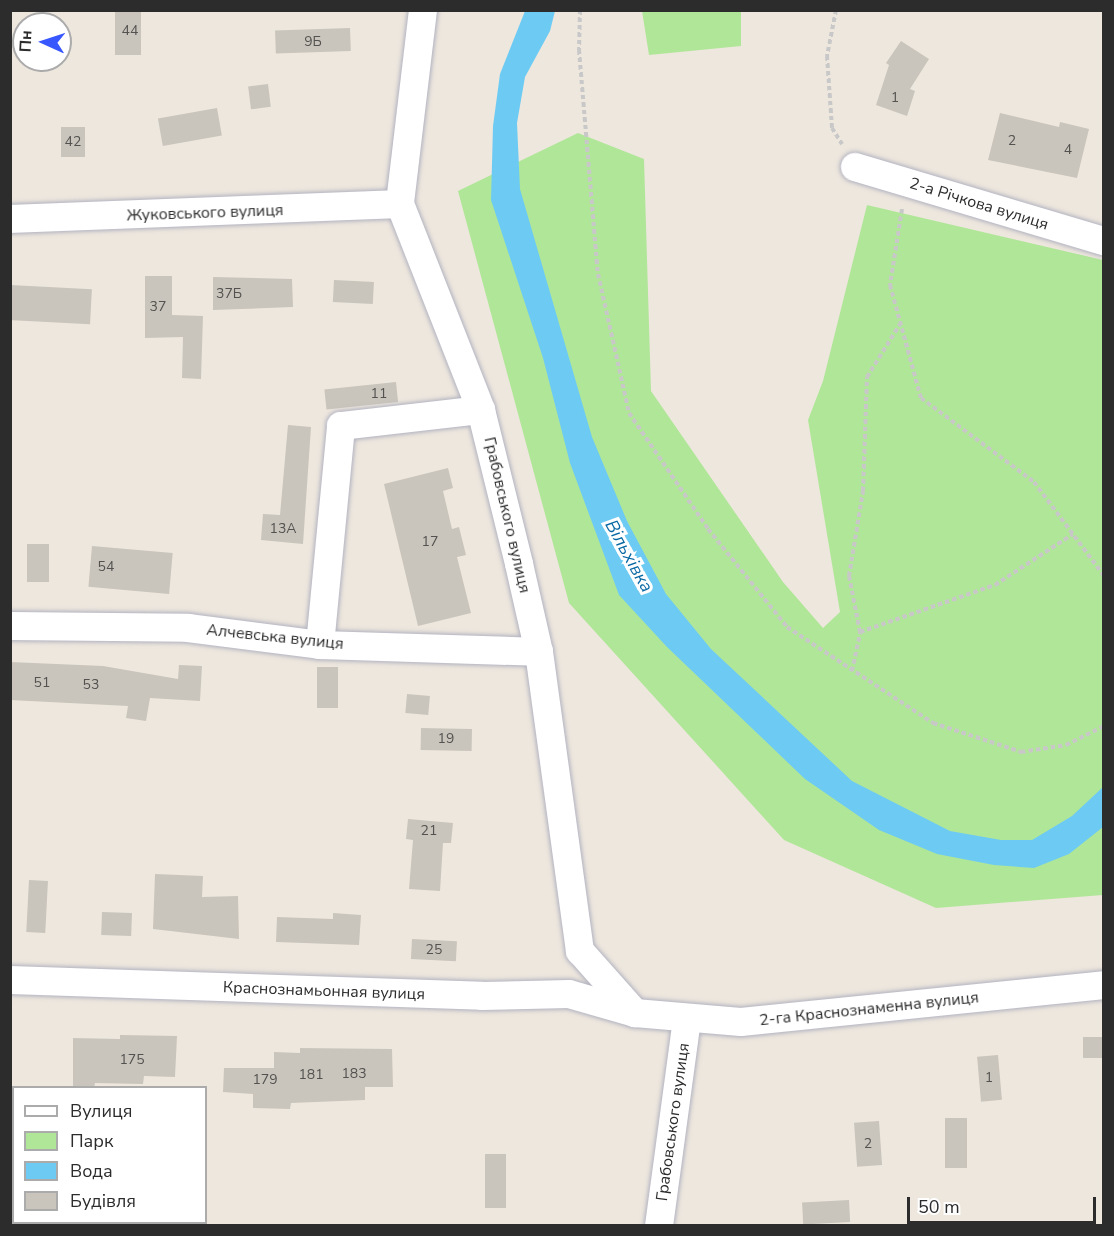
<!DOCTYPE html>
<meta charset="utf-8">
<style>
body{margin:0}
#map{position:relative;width:1114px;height:1236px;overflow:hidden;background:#eee7de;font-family:"Nunito Sans",sans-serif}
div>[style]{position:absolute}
.green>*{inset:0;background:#b0e698}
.water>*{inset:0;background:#6dcbf3}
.building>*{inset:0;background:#c9c5bc;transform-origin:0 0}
.path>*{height:4px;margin-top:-2px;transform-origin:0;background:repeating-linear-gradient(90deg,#c8c8c8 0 4.5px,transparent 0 7.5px)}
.roads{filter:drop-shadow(0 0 2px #b2b3c0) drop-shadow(0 0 2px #b2b3c0)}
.minor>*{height:28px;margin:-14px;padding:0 14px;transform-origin:14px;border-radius:14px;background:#fff}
span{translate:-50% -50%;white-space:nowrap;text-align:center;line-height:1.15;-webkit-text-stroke:6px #fff;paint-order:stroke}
.number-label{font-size:14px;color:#535250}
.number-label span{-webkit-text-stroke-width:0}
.street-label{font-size:16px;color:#2c2c2c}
.water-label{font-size:18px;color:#0868a3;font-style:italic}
.frame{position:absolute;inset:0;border:12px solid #2c2c2c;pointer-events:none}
.legend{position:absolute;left:12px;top:1086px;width:195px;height:138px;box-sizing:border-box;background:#fff;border:2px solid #ababab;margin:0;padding:8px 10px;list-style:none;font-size:18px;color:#2c2c2c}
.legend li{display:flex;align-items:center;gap:12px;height:30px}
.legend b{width:30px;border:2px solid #ababab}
.north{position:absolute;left:12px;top:12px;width:60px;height:60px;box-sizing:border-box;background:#fff;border:2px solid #ababab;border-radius:50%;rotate:273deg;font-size:16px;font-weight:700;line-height:24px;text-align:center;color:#2c2c2c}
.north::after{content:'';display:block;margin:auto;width:21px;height:27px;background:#3957ff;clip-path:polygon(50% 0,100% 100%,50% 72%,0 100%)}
.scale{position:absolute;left:907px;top:1197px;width:189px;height:27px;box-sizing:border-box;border:3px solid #2c2c2c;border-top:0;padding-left:8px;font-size:18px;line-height:21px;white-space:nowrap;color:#2c2c2c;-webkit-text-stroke:4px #fff;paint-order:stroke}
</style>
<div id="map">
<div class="green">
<div style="clip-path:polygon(642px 11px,741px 11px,741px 46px,649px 55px)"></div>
<div style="clip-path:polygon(578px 133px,644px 159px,651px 391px,783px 582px,823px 628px,840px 612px,808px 420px,823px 381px,867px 205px,1103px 260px,1103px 895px,936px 908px,784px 840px,569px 603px,458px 191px)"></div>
</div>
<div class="water">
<div style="clip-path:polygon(525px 11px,555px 11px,550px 31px,525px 77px,517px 123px,520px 189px,592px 437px,627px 521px,666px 594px,711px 649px,852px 781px,950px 831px,1001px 840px,1032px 840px,1072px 816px,1103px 787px,1103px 827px,1069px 854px,1034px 868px,994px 865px,937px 854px,879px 830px,805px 779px,667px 647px,619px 595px,570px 463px,543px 358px,491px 200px,493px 126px,500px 74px)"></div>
</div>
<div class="building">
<div style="left:115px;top:10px;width:26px;height:45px"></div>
<div style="left:350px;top:28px;width:23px;height:75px;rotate:88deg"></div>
<div style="clip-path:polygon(901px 41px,929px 59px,910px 89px,915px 91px,907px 116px,876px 105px,889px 65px,886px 63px)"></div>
<div style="left:268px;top:84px;width:23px;height:20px;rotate:83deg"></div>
<div style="left:217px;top:108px;width:28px;height:60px;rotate:80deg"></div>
<div style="clip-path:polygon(1000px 113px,1059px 127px,1060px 122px,1089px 129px,1077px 178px,988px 160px)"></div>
<div style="left:61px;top:127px;width:24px;height:30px"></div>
<div style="clip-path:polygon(145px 276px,172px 276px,172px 315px,203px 316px,201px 379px,182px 378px,183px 337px,145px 338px)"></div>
<div style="clip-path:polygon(213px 277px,292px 279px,293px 307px,213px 310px)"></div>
<div style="left:334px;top:280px;width:40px;height:22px;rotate:3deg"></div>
<div style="left:10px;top:285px;width:82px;height:35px;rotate:3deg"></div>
<div style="left:396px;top:382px;width:20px;height:72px;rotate:84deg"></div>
<div style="clip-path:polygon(288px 425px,311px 427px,303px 544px,261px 540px,263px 514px,280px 515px)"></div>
<div style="clip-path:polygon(448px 468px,453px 488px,443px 491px,452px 529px,459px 527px,466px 555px,457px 557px,471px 613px,418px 626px,384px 484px)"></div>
<div style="left:27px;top:544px;width:22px;height:38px"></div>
<div style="left:92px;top:546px;width:81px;height:41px;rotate:5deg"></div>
<div style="clip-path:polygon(10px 662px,103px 666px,178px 679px,179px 665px,202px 666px,200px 701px,150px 698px,146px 721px,126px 718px,128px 706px,10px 700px)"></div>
<div style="left:317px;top:667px;width:21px;height:41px"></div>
<div style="left:407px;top:694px;width:23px;height:19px;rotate:5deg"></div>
<div style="left:421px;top:728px;width:51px;height:22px;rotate:1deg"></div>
<div style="clip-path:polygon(408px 819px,453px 823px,451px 843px,443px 843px,440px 891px,409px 889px,413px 840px,406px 839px)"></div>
<div style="clip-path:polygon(155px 874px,203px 876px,202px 897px,238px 896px,239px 939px,153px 929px)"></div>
<div style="left:29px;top:880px;width:19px;height:52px;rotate:3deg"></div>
<div style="left:102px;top:912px;width:30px;height:23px;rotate:2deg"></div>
<div style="clip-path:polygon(333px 913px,361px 915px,359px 945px,276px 942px,277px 917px,333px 919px)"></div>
<div style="left:412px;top:939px;width:45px;height:20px;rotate:3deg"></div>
<div style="clip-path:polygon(120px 1035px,177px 1036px,175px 1077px,144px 1076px,143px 1084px,95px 1083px,94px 1088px,73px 1088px,73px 1038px,120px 1039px)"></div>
<div style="left:1104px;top:1037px;width:21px;height:21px;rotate:90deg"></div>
<div style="clip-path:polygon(300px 1048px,392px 1049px,393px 1087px,365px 1087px,365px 1100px,291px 1103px,290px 1109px,253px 1108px,253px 1094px,223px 1092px,224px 1068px,274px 1068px,274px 1052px,300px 1053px)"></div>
<div style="left:998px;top:1055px;width:45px;height:21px;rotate:85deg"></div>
<div style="left:945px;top:1118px;width:22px;height:50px"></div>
<div style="left:879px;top:1121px;width:44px;height:25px;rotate:86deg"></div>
<div style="left:485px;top:1154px;width:21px;height:54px"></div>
<div style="left:849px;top:1200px;width:22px;height:47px;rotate:87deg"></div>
</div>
<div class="path">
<div style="left:580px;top:10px;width:40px;rotate:91.4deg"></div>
<div style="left:579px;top:50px;width:225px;rotate:85.2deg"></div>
<div style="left:598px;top:274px;width:142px;rotate:77.4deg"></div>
<div style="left:629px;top:413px;width:140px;rotate:55.7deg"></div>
<div style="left:708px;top:529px;width:126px;rotate:51.1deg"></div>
<div style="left:787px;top:627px;width:175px;rotate:33.3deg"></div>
<div style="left:933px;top:723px;width:93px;rotate:18.2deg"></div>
<div style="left:1021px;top:752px;width:46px;rotate:-8.8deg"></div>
<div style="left:1066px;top:745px;width:42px;rotate:-26.6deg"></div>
<div style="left:836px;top:10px;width:47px;rotate:101.1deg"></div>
<div style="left:827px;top:56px;width:72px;rotate:86deg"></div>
<div style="left:832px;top:128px;width:19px;rotate:58deg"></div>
<div style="left:902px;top:209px;width:77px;rotate:99deg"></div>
<div style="left:890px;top:285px;width:117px;rotate:74.7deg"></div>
<div style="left:921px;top:398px;width:141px;rotate:36.6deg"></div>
<div style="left:1034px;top:482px;width:117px;rotate:53.3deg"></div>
<div style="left:860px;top:632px;width:57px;rotate:-101.1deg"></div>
<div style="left:849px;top:576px;width:86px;rotate:-80.6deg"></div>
<div style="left:863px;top:491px;width:114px;rotate:-88deg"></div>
<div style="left:867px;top:377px;width:62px;rotate:-58.1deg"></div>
<div style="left:852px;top:671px;width:40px;rotate:-78deg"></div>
<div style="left:860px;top:632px;width:143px;rotate:-19.2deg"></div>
<div style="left:995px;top:585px;width:93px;rotate:-33.2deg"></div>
</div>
<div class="roads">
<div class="minor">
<div style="left:423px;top:10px;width:195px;rotate:96.8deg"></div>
<div style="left:400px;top:204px;width:221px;rotate:68.5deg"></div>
<div style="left:481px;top:410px;width:159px;rotate:76.1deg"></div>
<div style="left:519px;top:564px;width:90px;rotate:77.2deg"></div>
<div style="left:539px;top:652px;width:302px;rotate:82.2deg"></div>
<div style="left:580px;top:951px;width:83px;rotate:48.4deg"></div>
<div style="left:855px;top:167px;width:260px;rotate:16.6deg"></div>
<div style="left:10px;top:219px;width:390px;rotate:-2.2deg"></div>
<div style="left:10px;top:626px;width:178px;rotate:0.6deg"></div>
<div style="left:188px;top:628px;width:133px;rotate:7.3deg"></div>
<div style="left:320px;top:645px;width:219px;rotate:1.8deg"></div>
<div style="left:320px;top:645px;width:220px;rotate:-84.5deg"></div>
<div style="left:341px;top:426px;width:141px;rotate:-6.5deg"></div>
<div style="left:10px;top:980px;width:472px;rotate:1.9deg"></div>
<div style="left:482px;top:996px;width:87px;rotate:-1.3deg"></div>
<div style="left:569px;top:994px;width:69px;rotate:16.1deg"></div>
<div style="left:635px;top:1013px;width:106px;rotate:4.9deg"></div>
<div style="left:741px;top:1022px;width:365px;rotate:-5.8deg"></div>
<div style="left:659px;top:1226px;width:209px;rotate:-82.3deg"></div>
</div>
</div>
<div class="number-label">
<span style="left:130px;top:31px">44</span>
<span style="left:313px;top:42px">9Б</span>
<span style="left:895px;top:98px">1</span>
<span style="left:1012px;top:141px">2</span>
<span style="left:73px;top:142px">42</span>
<span style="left:1068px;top:150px">4</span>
<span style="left:229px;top:294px">37Б</span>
<span style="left:158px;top:307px">37</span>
<span style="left:379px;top:394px">11</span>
<span style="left:283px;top:529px">13А</span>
<span style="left:430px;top:542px">17</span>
<span style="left:106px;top:567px">54</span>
<span style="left:42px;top:683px">51</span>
<span style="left:91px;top:685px">53</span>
<span style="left:446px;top:739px">19</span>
<span style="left:429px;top:831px">21</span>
<span style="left:434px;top:950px">25</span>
<span style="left:132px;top:1060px">175</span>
<span style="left:354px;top:1074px">183</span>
<span style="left:311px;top:1075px">181</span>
<span style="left:989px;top:1078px">1</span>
<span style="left:265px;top:1080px">179</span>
<span style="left:868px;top:1144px">2</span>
</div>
<div class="street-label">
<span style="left:979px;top:204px;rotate:17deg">2-а Річкова вулиця</span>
<span style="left:205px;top:213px;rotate:-2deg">Жуковського вулиця</span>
<span style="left:507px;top:515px;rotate:77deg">Грабовського вулиця</span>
<span style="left:275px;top:637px;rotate:6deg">Алчевська вулиця</span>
<span style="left:324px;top:991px;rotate:2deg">Краснознамьонная вулиця</span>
<span style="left:869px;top:1009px;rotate:-6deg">2-га Краснознаменна вулиця</span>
<span style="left:673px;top:1122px;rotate:-82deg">Грабовського вулиця</span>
</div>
<div class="water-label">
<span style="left:629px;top:556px;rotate:61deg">Вільхівка</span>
</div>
<div class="frame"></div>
<ul class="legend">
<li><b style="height:8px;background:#fff"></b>Вулиця</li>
<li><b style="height:16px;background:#b0e698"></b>Парк</li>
<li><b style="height:16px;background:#6dcbf3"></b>Вода</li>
<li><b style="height:16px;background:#c9c5bc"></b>Будівля</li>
</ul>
<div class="north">Пн</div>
<div class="scale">50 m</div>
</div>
